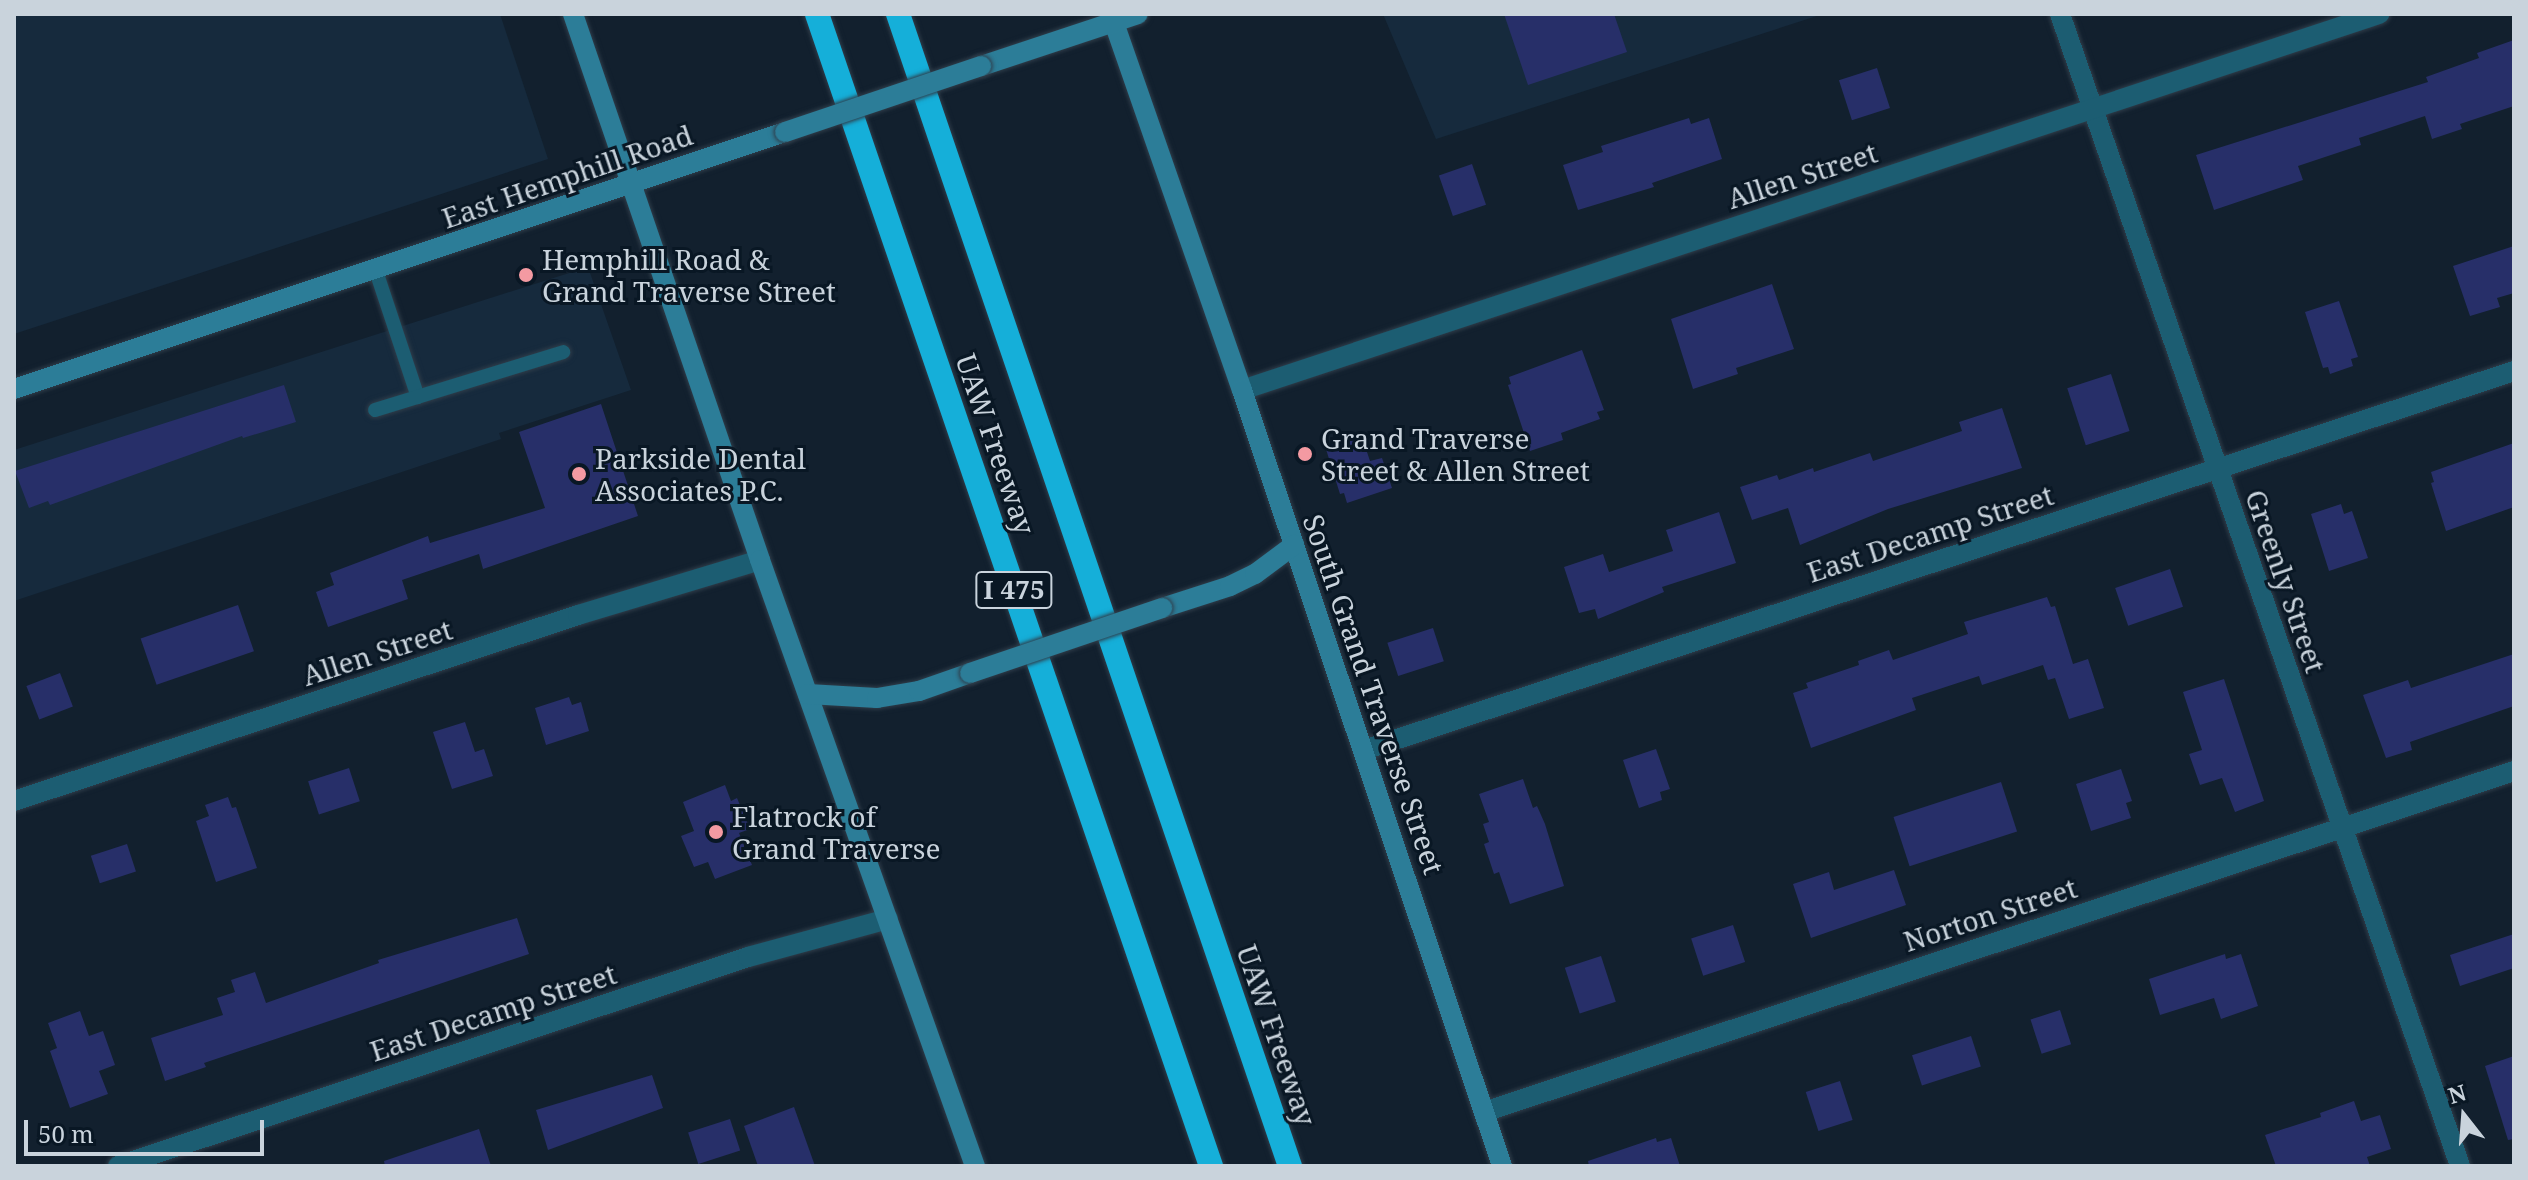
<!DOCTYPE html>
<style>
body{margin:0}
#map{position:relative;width:2528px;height:1180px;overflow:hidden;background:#12202e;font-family:"Noto Serif",serif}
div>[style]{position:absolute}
.built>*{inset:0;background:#162a3d}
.building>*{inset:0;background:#272f69;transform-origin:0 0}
.roads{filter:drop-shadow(0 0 2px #2f3d4a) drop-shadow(0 0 2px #2f3d4a)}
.lane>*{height:14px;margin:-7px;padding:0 7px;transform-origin:7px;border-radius:7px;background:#1c5d72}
.street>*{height:20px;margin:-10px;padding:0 10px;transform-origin:10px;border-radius:10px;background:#1c5d72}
.secondary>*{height:20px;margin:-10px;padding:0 10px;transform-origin:10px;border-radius:10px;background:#2c7d98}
.highway>*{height:24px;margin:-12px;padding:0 12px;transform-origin:12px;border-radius:12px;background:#15afd9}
.bridges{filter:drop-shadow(0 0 2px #2f3d4a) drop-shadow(0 0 2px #2f3d4a)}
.secondary-bridge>*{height:20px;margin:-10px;padding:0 10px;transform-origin:10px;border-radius:10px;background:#2c7d98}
.dots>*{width:22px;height:22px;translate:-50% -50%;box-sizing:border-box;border:4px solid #091724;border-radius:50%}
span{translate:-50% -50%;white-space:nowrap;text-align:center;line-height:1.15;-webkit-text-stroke:6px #091724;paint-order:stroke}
.shield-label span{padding:2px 6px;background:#091724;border:2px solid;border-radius:6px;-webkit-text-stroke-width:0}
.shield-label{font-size:26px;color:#c9d3dc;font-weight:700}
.street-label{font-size:28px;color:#c9d3dc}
.poi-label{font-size:28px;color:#c9d3dc}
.left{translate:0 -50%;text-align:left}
.frame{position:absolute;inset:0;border:16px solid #c9d3dc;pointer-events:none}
.north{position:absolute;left:2424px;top:1076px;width:80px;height:80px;-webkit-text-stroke:6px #091724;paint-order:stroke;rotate:343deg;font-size:22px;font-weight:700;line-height:32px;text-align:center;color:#c9d3dc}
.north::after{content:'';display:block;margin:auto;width:28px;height:36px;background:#c9d3dc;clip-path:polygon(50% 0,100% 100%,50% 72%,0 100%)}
.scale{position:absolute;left:24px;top:1120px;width:240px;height:36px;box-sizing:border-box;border:4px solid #c9d3dc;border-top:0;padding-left:10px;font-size:24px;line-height:28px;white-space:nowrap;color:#c9d3dc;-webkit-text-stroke:6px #091724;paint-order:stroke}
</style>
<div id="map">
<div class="built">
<div style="clip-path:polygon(14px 14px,500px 14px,548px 159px,14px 334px)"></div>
<div style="clip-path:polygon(1383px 14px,1823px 14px,1436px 139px)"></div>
<div style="clip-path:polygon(588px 267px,631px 390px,499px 433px,501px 439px,14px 601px,14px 450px)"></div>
</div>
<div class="building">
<div style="clip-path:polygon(1504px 14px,1614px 14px,1627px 52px,1528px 85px)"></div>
<div style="clip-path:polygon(2514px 40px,2514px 106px,2460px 124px,2462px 129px,2432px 139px,2425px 116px,2359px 138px,2361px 145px,2298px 166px,2303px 180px,2214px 210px,2196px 155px,2428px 82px,2426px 77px,2479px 58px,2477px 53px)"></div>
<div style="left:1877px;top:68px;width:42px;height:40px;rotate:72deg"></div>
<div style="clip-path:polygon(1689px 118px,1691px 124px,1709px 118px,1722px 159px,1652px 183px,1654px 187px,1578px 210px,1563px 165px,1603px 152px,1601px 146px)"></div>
<div style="left:1472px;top:164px;width:43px;height:35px;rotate:71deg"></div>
<div style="clip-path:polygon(2514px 246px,2514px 293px,2497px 298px,2500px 307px,2470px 316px,2453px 266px)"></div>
<div style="clip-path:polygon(1772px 284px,1794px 349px,1736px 368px,1738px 374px,1693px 389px,1671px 319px)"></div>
<div style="clip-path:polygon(2339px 301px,2358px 357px,2351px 359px,2353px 366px,2330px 374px,2328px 367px,2323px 368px,2305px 312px)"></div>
<div style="clip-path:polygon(1582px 350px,1604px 410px,1597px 412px,1600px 419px,1561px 433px,1563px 440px,1530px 451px,1508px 385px,1511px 384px,1509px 377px)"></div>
<div style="left:2111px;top:374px;width:60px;height:46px;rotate:72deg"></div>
<div style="clip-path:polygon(284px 385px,296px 422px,243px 438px,242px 436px,50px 505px,48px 501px,29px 508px,15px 471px)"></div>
<div style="clip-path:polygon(601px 404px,638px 516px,483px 569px,479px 554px,402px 580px,408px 599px,328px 627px,316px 592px,334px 585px,330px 573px,428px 536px,430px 543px,545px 508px,519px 432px)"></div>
<div style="clip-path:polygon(2002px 408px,2022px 468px,1888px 509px,1800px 545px,1788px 508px,1752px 520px,1740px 487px,1777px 475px,1779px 480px,1813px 468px,1814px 472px,1870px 453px,1873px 461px,1962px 431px,1959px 422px)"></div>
<div style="clip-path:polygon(1361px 434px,1370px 461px,1382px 458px,1392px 488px,1347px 503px,1344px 493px,1340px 494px,1325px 446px)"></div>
<div style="clip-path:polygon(2514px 443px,2514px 507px,2446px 531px,2431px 483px,2434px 482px,2431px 472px)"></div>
<div style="clip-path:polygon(2341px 504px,2344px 514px,2352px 511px,2368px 558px,2329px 571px,2311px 514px)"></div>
<div style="clip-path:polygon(1719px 512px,1736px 563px,1662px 587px,1664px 592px,1598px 619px,1595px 609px,1579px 613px,1564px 567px,1603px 554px,1609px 572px,1673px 551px,1666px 530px)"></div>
<div style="left:2170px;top:569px;width:40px;height:58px;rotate:71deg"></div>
<div style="clip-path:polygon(2047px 597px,2051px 607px,2055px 606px,2073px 664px,2088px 659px,2104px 708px,2069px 719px,2055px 678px,2048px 680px,2043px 665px,1982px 685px,1979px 676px,1912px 698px,1916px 710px,1811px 748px,1793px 693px,1808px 688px,1806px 683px,1859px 665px,1858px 661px,1889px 650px,1893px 660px,1968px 634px,1964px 622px)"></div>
<div style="left:238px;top:605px;width:49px;height:103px;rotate:71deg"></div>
<div style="left:1433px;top:628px;width:35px;height:48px;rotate:72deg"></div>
<div style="clip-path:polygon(2514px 654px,2514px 706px,2410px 742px,2412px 750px,2386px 758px,2363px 695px,2408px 680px,2411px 688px)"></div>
<div style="left:60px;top:673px;width:36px;height:36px;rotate:69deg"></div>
<div style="clip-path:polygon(2224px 679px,2264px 801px,2235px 812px,2222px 778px,2200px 785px,2189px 754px,2202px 750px,2183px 692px)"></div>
<div style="clip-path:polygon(569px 697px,572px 705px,581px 702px,589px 731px,546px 745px,535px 708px)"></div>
<div style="clip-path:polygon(465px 722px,475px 752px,484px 749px,493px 776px,452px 789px,433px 732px)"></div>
<div style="clip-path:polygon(1656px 749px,1670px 789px,1660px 792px,1662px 800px,1639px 808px,1623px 760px)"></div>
<div style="left:349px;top:768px;width:35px;height:43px;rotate:72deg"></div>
<div style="clip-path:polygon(2121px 769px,2132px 801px,2126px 803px,2131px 818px,2091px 831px,2076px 784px)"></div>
<div style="clip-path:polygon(1523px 779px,1533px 808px,1537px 806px,1545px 824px,1564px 886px,1510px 904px,1499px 872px,1494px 874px,1484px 844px,1489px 842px,1483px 824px,1489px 822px,1479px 794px)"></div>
<div style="left:2001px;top:782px;width:52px;height:113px;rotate:72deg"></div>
<div style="clip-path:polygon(725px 785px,731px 801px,737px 798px,750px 829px,739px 833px,752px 865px,715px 879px,708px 862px,694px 867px,681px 836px,694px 831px,683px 802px)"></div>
<div style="clip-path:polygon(228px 797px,232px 808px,236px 807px,257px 868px,216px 882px,196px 821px,209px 816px,205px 805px)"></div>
<div style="left:127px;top:844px;width:29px;height:38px;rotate:72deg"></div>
<div style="clip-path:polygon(1894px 870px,1906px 905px,1811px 938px,1793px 884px,1829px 872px,1834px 890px)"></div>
<div style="clip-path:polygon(517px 918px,529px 954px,204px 1063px,206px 1067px,165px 1081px,151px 1038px,223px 1015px,217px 998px,235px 992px,231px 980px,255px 972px,266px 1003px,379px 963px,378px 960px)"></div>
<div style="left:1733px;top:925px;width:39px;height:44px;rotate:72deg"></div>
<div style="clip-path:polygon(2514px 934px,2514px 968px,2460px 986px,2450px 955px)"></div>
<div style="clip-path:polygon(2225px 954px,2226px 959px,2241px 954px,2258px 1006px,2221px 1019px,2214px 998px,2160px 1015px,2149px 979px)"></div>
<div style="left:1601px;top:956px;width:48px;height:38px;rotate:72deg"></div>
<div style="left:2060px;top:1010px;width:36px;height:31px;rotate:72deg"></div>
<div style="clip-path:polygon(80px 1011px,89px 1036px,103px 1031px,115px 1065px,99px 1071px,108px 1094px,70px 1108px,50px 1051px,57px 1048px,48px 1023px)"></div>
<div style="left:1971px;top:1036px;width:32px;height:62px;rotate:72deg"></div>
<div style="clip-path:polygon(2514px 1056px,2514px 1139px,2508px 1140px,2485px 1066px)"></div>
<div style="clip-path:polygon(652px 1075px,663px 1108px,548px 1150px,536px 1110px)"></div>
<div style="left:1840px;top:1081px;width:41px;height:36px;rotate:72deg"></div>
<div style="clip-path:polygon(2354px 1101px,2361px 1121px,2380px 1115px,2391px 1149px,2367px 1157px,2370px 1166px,2276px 1166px,2265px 1135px,2321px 1117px,2320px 1113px)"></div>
<div style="clip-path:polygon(794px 1107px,815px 1166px,758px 1166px,744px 1126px)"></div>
<div style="left:730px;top:1119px;width:33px;height:44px;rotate:72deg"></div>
<div style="clip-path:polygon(479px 1129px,491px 1166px,385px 1166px,384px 1161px)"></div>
<div style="clip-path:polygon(1656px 1138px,1657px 1142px,1671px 1138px,1680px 1166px,1589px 1166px,1588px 1161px)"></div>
</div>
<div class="roads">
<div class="lane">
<div style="left:376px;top:271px;width:133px;rotate:71.6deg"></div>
<div style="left:375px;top:410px;width:197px;rotate:-17.1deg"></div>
</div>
<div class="street">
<div style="left:2060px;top:14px;width:1219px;rotate:70.85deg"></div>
<div style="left:1242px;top:390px;width:1198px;rotate:-18.3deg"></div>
<div style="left:1364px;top:750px;width:1211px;rotate:-18.24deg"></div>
<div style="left:14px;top:801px;width:594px;rotate:-18.25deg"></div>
<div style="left:578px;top:615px;width:190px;rotate:-16.8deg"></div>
<div style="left:1484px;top:1112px;width:1085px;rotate:-18.32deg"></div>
<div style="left:118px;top:1166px;width:664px;rotate:-18.35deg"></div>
<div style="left:748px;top:957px;width:145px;rotate:-15.2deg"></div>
</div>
<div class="secondary">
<div style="left:573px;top:14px;width:577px;rotate:71.09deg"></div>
<div style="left:760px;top:560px;width:643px;rotate:70.47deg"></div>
<div style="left:1111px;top:14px;width:398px;rotate:70.8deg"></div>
<div style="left:1242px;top:390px;width:818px;rotate:71.48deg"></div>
<div style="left:981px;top:66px;width:165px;rotate:-18.3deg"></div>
<div style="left:14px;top:389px;width:813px;rotate:-18.43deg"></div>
<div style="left:1162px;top:608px;width:71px;rotate:-17.9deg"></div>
<div style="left:1230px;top:586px;width:28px;rotate:-26deg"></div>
<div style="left:1255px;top:574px;width:49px;rotate:-36.6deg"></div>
<div style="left:808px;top:694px;width:69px;rotate:3.3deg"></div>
<div style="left:877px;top:698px;width:43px;rotate:-9.5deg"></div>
<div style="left:919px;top:691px;width:54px;rotate:-19.4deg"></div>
</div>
<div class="highway">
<div style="left:817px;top:14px;width:1218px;rotate:71.12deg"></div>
<div style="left:898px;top:14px;width:1217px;rotate:71.21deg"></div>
</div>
</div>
<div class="bridges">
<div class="secondary-bridge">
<div style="left:785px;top:132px;width:207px;rotate:-18.6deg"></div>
<div style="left:970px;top:673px;width:203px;rotate:-18.7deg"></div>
</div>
</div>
<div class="dots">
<div style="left:526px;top:275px;background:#f49aa2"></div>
<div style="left:1305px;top:454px;background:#f49aa2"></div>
<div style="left:579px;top:474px;background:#f49aa2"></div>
<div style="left:716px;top:832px;background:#f49aa2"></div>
</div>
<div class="shield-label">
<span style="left:1014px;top:590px">I 475</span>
</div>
<div class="street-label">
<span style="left:1802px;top:175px;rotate:-18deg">Allen Street</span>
<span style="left:567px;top:176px;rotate:-19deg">East Hemphill Road</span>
<span style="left:996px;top:444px;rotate:71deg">UAW Freeway</span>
<span style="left:1930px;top:533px;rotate:-18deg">East Decamp Street</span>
<span style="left:2286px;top:581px;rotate:71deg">Greenly Street</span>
<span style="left:377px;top:652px;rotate:-18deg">Allen Street</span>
<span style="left:1374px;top:694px;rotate:71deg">South Grand Traverse Street</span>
<span style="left:1990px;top:914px;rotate:-18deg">Norton Street</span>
<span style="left:493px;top:1012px;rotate:-18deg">East Decamp Street</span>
<span style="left:1277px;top:1035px;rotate:71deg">UAW Freeway</span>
</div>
<div class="poi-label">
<span class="left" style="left:542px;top:275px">Hemphill Road &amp;<br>Grand Traverse Street</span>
<span class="left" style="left:1321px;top:454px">Grand Traverse<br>Street &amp; Allen Street</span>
<span class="left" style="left:595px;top:474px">Parkside Dental<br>Associates P.C.</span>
<span class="left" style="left:732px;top:832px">Flatrock of<br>Grand Traverse</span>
</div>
<div class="frame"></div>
<div class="north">N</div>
<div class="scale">50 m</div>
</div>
